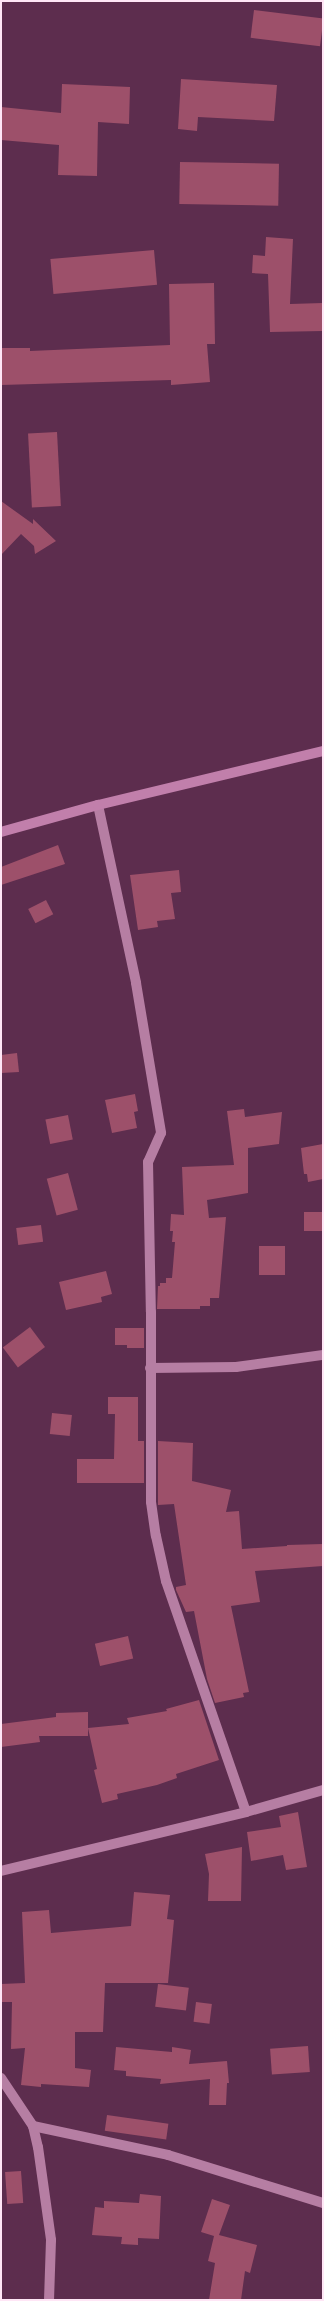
<!DOCTYPE html>
<style>
body{margin:0}
#map{position:relative;width:324px;height:2301px;overflow:hidden;background:#5d2d4e;font-family:Quicksand,sans-serif}
div>[style]{position:absolute}
.building>*{inset:0;background:#9d506a;transform-origin:0 0}
.lane>*{height:10px;margin:-5px;padding:0 5px;transform-origin:5px;border-radius:5px;background:#b67ea3}
.street>*{height:10px;margin:-5px;padding:0 5px;transform-origin:5px;border-radius:5px;background:#b67ea3}
.secondary>*{height:10px;margin:-5px;padding:0 5px;transform-origin:5px;border-radius:5px;background:#c17fab}
span{translate:-50% -50%;white-space:nowrap;text-align:center;line-height:1.15;-webkit-text-stroke:3px #351f2e;paint-order:stroke}
.frame{position:absolute;inset:0;border:2px solid #ffe6f6;pointer-events:none}
</style>
<div id="map">
<div class="building">
<div style="left:254px;top:10px;width:70px;height:28px;rotate:7deg"></div>
<div style="clip-path:polygon(181px 79px,277px 85px,274px 121px,198px 117px,197px 131px,178px 129px)"></div>
<div style="clip-path:polygon(62px 84px,130px 87px,129px 124px,98px 122px,97px 176px,58px 175px,59px 145px,1px 140px,1px 107px,61px 113px)"></div>
<div style="left:180px;top:162px;width:99px;height:42px;rotate:1deg"></div>
<div style="clip-path:polygon(266px 237px,293px 239px,290px 304px,323px 303px,323px 331px,270px 332px,268px 274px,252px 273px,253px 255px,265px 256px)"></div>
<div style="left:154px;top:250px;width:35px;height:104px;rotate:85deg"></div>
<div style="clip-path:polygon(214px 283px,215px 344px,207px 344px,210px 382px,171px 385px,171px 380px,1px 385px,1px 348px,30px 348px,30px 351px,170px 345px,169px 284px)"></div>
<div style="left:57px;top:432px;width:74px;height:29px;rotate:87deg"></div>
<div style="clip-path:polygon(1px 501px,33px 524px,33px 519px,56px 541px,35px 554px,34px 546px,21px 534px,1px 555px)"></div>
<div style="clip-path:polygon(58px 845px,65px 864px,1px 885px,1px 867px)"></div>
<div style="clip-path:polygon(179px 870px,181px 892px,171px 893px,175px 919px,157px 921px,158px 927px,138px 930px,130px 875px)"></div>
<div style="left:46px;top:900px;width:16px;height:20px;rotate:63deg"></div>
<div style="clip-path:polygon(17px 1053px,19px 1072px,1px 1073px,1px 1055px)"></div>
<div style="clip-path:polygon(135px 1094px,138px 1111px,134px 1112px,137px 1128px,112px 1133px,105px 1100px)"></div>
<div style="clip-path:polygon(244px 1109px,245px 1117px,282px 1112px,279px 1144px,248px 1148px,248px 1193px,207px 1200px,209px 1218px,226px 1217px,219px 1298px,210px 1298px,210px 1306px,200px 1306px,200px 1309px,157px 1309px,158px 1286px,160px 1286px,160px 1283px,166px 1283px,166px 1278px,172px 1278px,175px 1242px,172px 1242px,173px 1231px,170px 1231px,171px 1214px,184px 1215px,182px 1167px,234px 1165px,227px 1111px)"></div>
<div style="left:68px;top:1115px;width:25px;height:23px;rotate:79deg"></div>
<div style="clip-path:polygon(323px 1144px,323px 1179px,308px 1182px,307px 1174px,304px 1174px,301px 1148px)"></div>
<div style="left:68px;top:1173px;width:38px;height:22px;rotate:75deg"></div>
<div style="left:323px;top:1212px;width:19px;height:19px;rotate:90deg"></div>
<div style="left:41px;top:1225px;width:17px;height:25px;rotate:83deg"></div>
<div style="left:259px;top:1246px;width:26px;height:29px"></div>
<div style="clip-path:polygon(106px 1271px,112px 1294px,101px 1297px,102px 1302px,66px 1310px,59px 1282px)"></div>
<div style="left:30px;top:1327px;width:25px;height:34px;rotate:53deg"></div>
<div style="clip-path:polygon(115px 1328px,144px 1328px,144px 1348px,127px 1348px,127px 1345px,115px 1345px)"></div>
<div style="clip-path:polygon(108px 1397px,138px 1397px,138px 1441px,144px 1441px,144px 1483px,77px 1483px,77px 1459px,114px 1459px,115px 1414px,108px 1414px)"></div>
<div style="left:52px;top:1413px;width:20px;height:21px;rotate:6deg"></div>
<div style="clip-path:polygon(158px 1441px,193px 1443px,192px 1481px,231px 1490px,226px 1512px,239px 1511px,242px 1549px,287px 1546px,287px 1545px,323px 1544px,323px 1566px,255px 1571px,260px 1602px,231px 1606px,249px 1692px,243px 1693px,244px 1697px,215px 1703px,207px 1679px,194px 1611px,186px 1612px,176px 1590px,176px 1587px,186px 1585px,174px 1504px,158px 1505px)"></div>
<div style="left:128px;top:1636px;width:23px;height:34px;rotate:77deg"></div>
<div style="clip-path:polygon(199px 1700px,219px 1760px,176px 1774px,177px 1778px,157px 1785px,117px 1794px,118px 1799px,102px 1803px,94px 1770px,97px 1769px,88px 1728px,129px 1724px,127px 1718px,167px 1711px,166px 1709px)"></div>
<div style="clip-path:polygon(88px 1712px,88px 1736px,39px 1736px,40px 1742px,1px 1747px,1px 1724px,56px 1717px,56px 1713px)"></div>
<div style="clip-path:polygon(298px 1812px,307px 1867px,286px 1870px,283px 1855px,251px 1861px,247px 1832px,281px 1827px,279px 1816px)"></div>
<div style="clip-path:polygon(242px 1847px,241px 1901px,208px 1901px,209px 1874px,205px 1854px)"></div>
<div style="clip-path:polygon(134px 1892px,170px 1895px,167px 1919px,174px 1920px,168px 1983px,105px 1983px,103px 2032px,75px 2032px,75px 2068px,91px 2070px,89px 2087px,41px 2084px,41px 2087px,21px 2085px,25px 2048px,11px 2049px,12px 2002px,1px 2002px,1px 1984px,25px 1983px,22px 1912px,49px 1910px,51px 1933px,131px 1926px)"></div>
<div style="left:158px;top:1984px;width:31px;height:23px;rotate:7deg"></div>
<div style="left:196px;top:2002px;width:16px;height:20px;rotate:7deg"></div>
<div style="left:308px;top:2046px;width:26px;height:38px;rotate:86deg"></div>
<div style="clip-path:polygon(116px 2047px,172px 2052px,172px 2047px,191px 2050px,189px 2064px,227px 2061px,229px 2083px,227px 2083px,226px 2105px,209px 2105px,210px 2079px,160px 2084px,161px 2079px,126px 2076px,126px 2071px,114px 2070px)"></div>
<div style="left:107px;top:2115px;width:62px;height:16px;rotate:8deg"></div>
<div style="left:21px;top:2171px;width:32px;height:16px;rotate:86deg"></div>
<div style="clip-path:polygon(140px 2194px,161px 2196px,159px 2239px,138px 2238px,138px 2245px,121px 2244px,122px 2237px,92px 2235px,95px 2207px,104px 2208px,104px 2201px,139px 2203px)"></div>
<div style="clip-path:polygon(212px 2199px,230px 2205px,219px 2235px,257px 2245px,250px 2273px,245px 2271px,241px 2300px,209px 2300px,215px 2263px,208px 2261px,214px 2236px,201px 2232px)"></div>
</div>
<div class="lane">
<div style="left:150px;top:1368px;width:86px;rotate:-0.7deg"></div>
<div style="left:236px;top:1367px;width:88px;rotate:-7.9deg"></div>
</div>
<div class="street">
<div style="left:98px;top:805px;width:182px;rotate:77.9deg"></div>
<div style="left:136px;top:983px;width:152px;rotate:80.5deg"></div>
<div style="left:161px;top:1133px;width:32px;rotate:114deg"></div>
<div style="left:148px;top:1162px;width:150px;rotate:88.9deg"></div>
<div style="left:151px;top:1312px;width:190px;rotate:90deg"></div>
<div style="left:151px;top:1502px;width:34px;rotate:82deg"></div>
<div style="left:156px;top:1536px;width:46px;rotate:77.5deg"></div>
<div style="left:166px;top:1581px;width:244px;rotate:70.9deg"></div>
<div style="left:1px;top:1871px;width:252px;rotate:-13.5deg"></div>
<div style="left:246px;top:1812px;width:80px;rotate:-15.9deg"></div>
<div style="left:1px;top:2078px;width:58px;rotate:56.3deg"></div>
<div style="left:33px;top:2126px;width:22px;rotate:77deg"></div>
<div style="left:38px;top:2147px;width:94px;rotate:82deg"></div>
<div style="left:51px;top:2240px;width:60px;rotate:91.9deg"></div>
<div style="left:33px;top:2126px;width:138px;rotate:12.1deg"></div>
<div style="left:168px;top:2155px;width:162px;rotate:17.2deg"></div>
</div>
<div class="secondary">
<div style="left:1px;top:832px;width:101px;rotate:-15.6deg"></div>
<div style="left:98px;top:805px;width:231px;rotate:-13.5deg"></div>
</div>
<div class="frame"></div>
</div>
